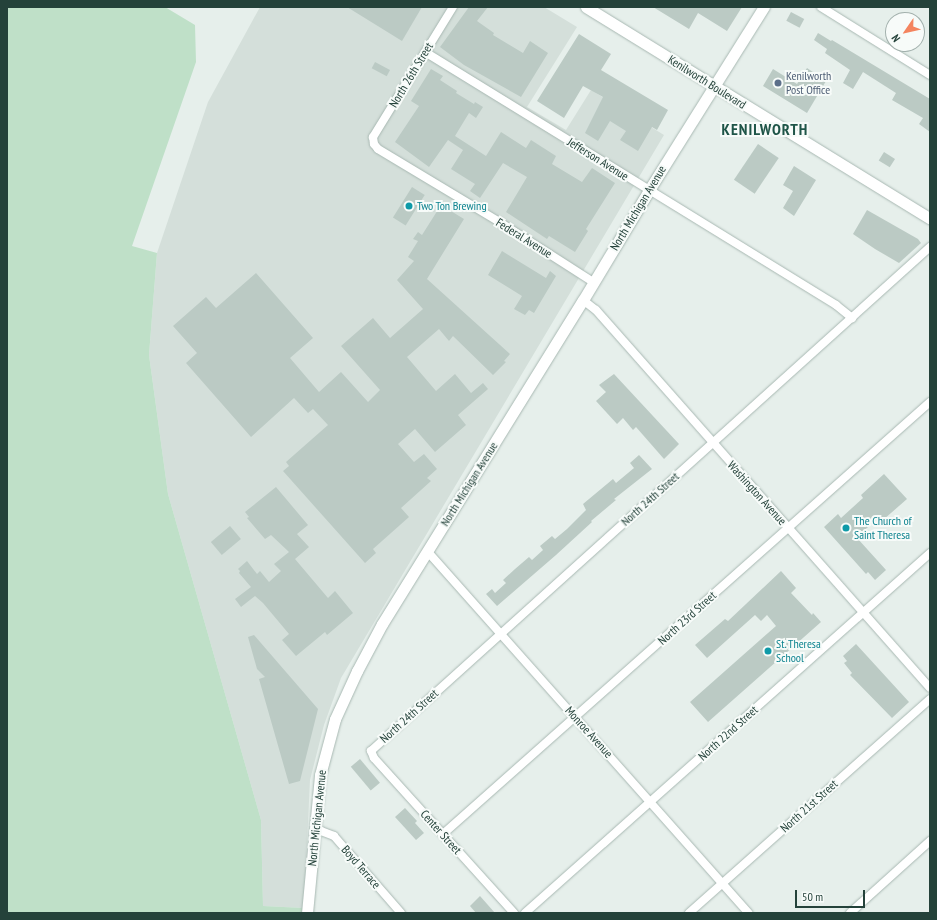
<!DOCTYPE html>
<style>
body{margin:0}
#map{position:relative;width:937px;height:920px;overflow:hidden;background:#e6efeb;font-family:"PT Sans Narrow",sans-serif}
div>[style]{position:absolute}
.built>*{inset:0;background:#d4dfda}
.green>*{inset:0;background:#bfe0c8}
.building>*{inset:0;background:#bbcac4;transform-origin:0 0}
.roads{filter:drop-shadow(0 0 1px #a8b8b2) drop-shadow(0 0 1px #a8b8b2)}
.street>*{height:8px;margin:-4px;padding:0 4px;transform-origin:4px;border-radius:4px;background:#fff}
.secondary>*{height:11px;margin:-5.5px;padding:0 5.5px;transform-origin:5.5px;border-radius:5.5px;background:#fff}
.dots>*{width:11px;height:11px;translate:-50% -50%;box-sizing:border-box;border:2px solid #f7fbf9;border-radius:50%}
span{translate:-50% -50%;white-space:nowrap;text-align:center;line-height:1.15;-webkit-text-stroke:4px #f7fbf9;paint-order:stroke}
.street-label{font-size:12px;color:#24423a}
.service-label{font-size:12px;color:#4e5e75}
.left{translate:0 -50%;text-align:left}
.culture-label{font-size:12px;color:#0d838f}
.district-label{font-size:16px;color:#1f5548;font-weight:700;letter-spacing:1px}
.frame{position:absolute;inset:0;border:8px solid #24423a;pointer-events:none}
.north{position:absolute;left:885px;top:12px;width:40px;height:40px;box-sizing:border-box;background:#f7fbf9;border:1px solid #a3b1ad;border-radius:50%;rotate:236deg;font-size:11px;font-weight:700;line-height:16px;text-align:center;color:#24423a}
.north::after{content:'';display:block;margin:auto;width:14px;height:18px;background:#f4845f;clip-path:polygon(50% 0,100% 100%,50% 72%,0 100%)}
.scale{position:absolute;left:795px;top:890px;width:70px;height:18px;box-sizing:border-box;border:2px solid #24423a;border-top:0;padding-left:5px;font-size:12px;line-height:14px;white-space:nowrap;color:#24423a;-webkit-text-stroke:3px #f7fbf9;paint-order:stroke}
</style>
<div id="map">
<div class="built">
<div style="clip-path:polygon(260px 7px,544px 7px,577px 27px,527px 107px,566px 130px,591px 90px,664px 135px,341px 678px,324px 725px,310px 780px,304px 908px,263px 906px,261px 820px,168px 494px,149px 355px,157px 253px,208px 102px)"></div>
</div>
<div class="green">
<div style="clip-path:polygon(7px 7px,165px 7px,195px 25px,196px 62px,132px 246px,157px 253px,149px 355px,168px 494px,261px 820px,263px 906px,304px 908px,303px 913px,7px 913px)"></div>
</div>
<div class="building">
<div style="clip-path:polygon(347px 7px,422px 7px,402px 41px)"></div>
<div style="clip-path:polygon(469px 7px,488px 7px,477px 21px,494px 33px,493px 35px,523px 53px,530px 41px,548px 53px,521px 97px,464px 65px,440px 47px)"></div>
<div style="clip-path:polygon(653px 7px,742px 7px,727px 31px,698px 13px,689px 29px)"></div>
<div style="left:791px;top:12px;width:15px;height:10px;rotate:28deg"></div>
<div style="clip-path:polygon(818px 33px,831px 41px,832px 40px,930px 99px,930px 132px,919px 124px,923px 118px,892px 100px,896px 93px,863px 72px,853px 89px,843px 83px,850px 70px,825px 53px,827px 49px,814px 40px)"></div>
<div style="clip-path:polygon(579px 34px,611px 54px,601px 70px,668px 110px,657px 130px,652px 127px,638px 151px,620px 140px,626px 131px,610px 121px,598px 141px,585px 133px,603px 97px,583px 86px,564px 118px,537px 101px)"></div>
<div style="left:375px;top:62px;width:17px;height:7px;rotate:28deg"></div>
<div style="clip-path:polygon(807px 68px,826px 81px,807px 113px,763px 86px,773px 69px,797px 84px)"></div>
<div style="clip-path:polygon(431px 69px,443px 76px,440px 80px,457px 91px,456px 93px,474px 104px,475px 102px,483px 107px,476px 118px,469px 113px,455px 136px,486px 156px,501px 132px,526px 148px,531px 140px,556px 156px,552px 164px,582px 182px,592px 168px,615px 183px,586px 229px,588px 231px,575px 252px,549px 236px,547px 239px,506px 212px,527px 177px,503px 163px,480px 198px,470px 191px,475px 184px,451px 169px,463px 150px,448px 140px,429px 167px,395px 142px,419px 106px,411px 101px)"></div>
<div style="left:758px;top:144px;width:25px;height:43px;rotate:34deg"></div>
<div style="left:884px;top:152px;width:13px;height:10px;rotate:32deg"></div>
<div style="clip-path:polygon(794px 166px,816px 180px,794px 216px,783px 208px,793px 191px,783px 185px)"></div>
<div style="left:412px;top:187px;width:15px;height:36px;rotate:32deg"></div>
<div style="clip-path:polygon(441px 205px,464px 219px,427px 279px,510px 354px,504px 361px,506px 362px,493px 375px,453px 336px,449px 341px,439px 329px,407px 357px,436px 391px,455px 374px,471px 393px,483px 383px,488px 389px,458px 415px,466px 425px,435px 452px,415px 429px,398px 444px,414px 462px,424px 454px,437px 469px,427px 478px,431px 481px,401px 508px,409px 517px,373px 549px,376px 553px,365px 563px,283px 471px,289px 466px,286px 462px,328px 425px,313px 409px,308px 413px,294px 398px,251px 437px,186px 363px,197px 353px,173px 326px,206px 297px,216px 308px,256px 273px,313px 338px,290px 358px,319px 392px,341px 372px,368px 402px,380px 390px,341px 346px,373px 318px,390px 338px,423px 309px,397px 280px,414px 261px,408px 257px,418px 241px,413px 239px,418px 232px,422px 235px)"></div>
<div style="clip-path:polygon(867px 210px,918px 239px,921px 243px,899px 263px,875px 249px,853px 234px)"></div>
<div style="clip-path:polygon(502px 251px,546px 278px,550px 271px,556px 276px,534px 313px,529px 310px,525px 315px,514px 309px,522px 296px,488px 275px)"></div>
<div style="clip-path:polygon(614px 374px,679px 444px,664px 459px,636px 427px,633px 430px,623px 418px,617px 424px,596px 401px,606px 392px,599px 385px)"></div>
<div style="clip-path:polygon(639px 455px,652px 469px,614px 499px,616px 500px,591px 521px,592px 522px,556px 555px,497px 606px,486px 594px,492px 589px,495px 593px,506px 583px,503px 580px,515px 569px,529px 557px,532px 560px,543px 550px,540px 546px,552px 536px,555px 539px,567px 529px,586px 510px,583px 504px,613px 479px,616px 483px,634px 468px,630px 463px)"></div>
<div style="clip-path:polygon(884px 474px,907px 499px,883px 520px,880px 517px,861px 533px,863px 535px,858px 539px,886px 570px,875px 580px,868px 572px,866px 574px,824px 527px,838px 514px,841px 518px,863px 498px,861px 495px)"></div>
<div style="clip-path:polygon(276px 487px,308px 525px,297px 534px,309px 547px,295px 559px,328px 598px,335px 591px,353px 613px,327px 635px,325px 632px,296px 656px,282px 640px,289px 634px,263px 603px,255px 596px,241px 607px,235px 599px,251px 587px,239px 573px,240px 571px,238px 569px,247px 561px,257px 574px,260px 571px,269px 582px,281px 571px,274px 564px,289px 552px,271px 535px,265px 539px,247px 518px,249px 517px,245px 512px)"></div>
<div style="left:230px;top:526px;width:17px;height:25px;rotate:50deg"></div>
<div style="clip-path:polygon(781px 571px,796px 588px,791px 593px,812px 615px,813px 613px,821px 622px,708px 722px,690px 702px,776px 626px,767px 615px,761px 621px,755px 615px,707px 658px,695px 645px,725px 619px,728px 621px)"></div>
<div style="clip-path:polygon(254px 635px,318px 709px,300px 781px,289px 784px,259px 679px,265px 677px,257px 669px,248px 637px)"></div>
<div style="clip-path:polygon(856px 644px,909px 702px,892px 718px,850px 675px,852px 673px,844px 663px,847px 661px,843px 656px)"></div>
<div style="left:360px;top:759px;width:31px;height:12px;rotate:50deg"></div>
<div style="clip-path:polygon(405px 808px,417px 821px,415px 823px,424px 833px,416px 840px,395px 817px)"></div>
<div style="clip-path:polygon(480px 896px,495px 913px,476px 913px,470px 906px)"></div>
</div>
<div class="roads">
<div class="street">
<div style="left:453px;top:7px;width:153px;rotate:121.6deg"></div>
<div style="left:373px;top:137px;width:7px;rotate:82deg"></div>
<div style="left:374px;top:144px;width:6px;rotate:51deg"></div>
<div style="left:378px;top:149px;width:140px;rotate:31deg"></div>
<div style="left:498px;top:221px;width:113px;rotate:32.7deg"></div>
<div style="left:821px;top:7px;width:128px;rotate:32deg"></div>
<div style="left:425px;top:52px;width:483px;rotate:31.6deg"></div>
<div style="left:836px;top:305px;width:21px;rotate:39deg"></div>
<div style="left:583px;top:300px;width:16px;rotate:38deg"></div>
<div style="left:596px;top:310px;width:504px;rotate:48.54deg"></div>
<div style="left:428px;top:552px;width:483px;rotate:48.4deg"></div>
<div style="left:315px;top:831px;width:6px"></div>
<div style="left:321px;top:831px;width:14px;rotate:21deg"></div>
<div style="left:334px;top:836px;width:102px;rotate:49deg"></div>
<div style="left:443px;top:834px;width:651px;rotate:-41.58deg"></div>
<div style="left:514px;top:913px;width:209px;rotate:-132.1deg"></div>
<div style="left:374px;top:758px;width:8px;rotate:-113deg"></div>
<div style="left:371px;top:751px;width:753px;rotate:-42.04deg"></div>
<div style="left:525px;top:913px;width:542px;rotate:-41.63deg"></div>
<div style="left:689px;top:913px;width:322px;rotate:-41.6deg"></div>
<div style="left:850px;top:913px;width:108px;rotate:-42deg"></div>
</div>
<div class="secondary">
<div style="left:586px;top:7px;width:404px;rotate:31.6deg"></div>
<div style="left:307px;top:913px;width:139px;rotate:-84.6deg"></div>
<div style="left:320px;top:775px;width:58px;rotate:-75deg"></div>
<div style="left:335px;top:719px;width:53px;rotate:-65.4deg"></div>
<div style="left:357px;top:671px;width:53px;rotate:-62deg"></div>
<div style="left:382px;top:624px;width:381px;rotate:-58.2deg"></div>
<div style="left:583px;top:300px;width:128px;rotate:-59deg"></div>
<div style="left:649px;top:190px;width:216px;rotate:-57.9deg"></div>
</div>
</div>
<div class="dots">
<div style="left:778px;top:83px;background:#5c6f8a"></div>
<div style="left:409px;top:206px;background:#0f9aa8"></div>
<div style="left:846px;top:528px;background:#0f9aa8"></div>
<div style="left:768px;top:651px;background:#0f9aa8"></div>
</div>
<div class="street-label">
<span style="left:411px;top:75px;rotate:-59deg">North 26th Street</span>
<span style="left:707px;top:82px;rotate:32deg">Kenilworth Boulevard</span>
<span style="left:598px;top:159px;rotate:32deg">Jefferson Avenue</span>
<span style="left:638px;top:208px;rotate:-59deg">North Michigan Avenue</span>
<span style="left:524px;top:238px;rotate:32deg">Federal Avenue</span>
<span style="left:469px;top:484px;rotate:-58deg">North Michigan Avenue</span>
<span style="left:757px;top:493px;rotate:48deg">Washington Avenue</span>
<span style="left:650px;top:499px;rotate:-42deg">North 24th Street</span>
<span style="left:687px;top:618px;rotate:-42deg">North 23rd Street</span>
<span style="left:409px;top:716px;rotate:-42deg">North 24th Street</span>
<span style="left:589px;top:732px;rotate:48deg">Monroe Avenue</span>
<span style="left:728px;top:733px;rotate:-42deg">North 22nd Street</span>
<span style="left:809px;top:806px;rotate:-42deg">North 21st Street</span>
<span style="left:317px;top:818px;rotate:-84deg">North Michigan Avenue</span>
<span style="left:441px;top:832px;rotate:48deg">Center Street</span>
<span style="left:361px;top:867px;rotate:49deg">Boyd Terrace</span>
</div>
<div class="service-label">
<span class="left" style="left:786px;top:83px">Kenilworth<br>Post Office</span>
</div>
<div class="culture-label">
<span class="left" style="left:417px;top:206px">Two Ton Brewing</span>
<span class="left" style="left:854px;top:528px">The Church of<br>Saint Theresa</span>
<span class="left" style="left:776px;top:651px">St. Theresa<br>School</span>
</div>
<div class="district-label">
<span style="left:765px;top:129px">KENILWORTH</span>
</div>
<div class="frame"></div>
<div class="north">N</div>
<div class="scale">50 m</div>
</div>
